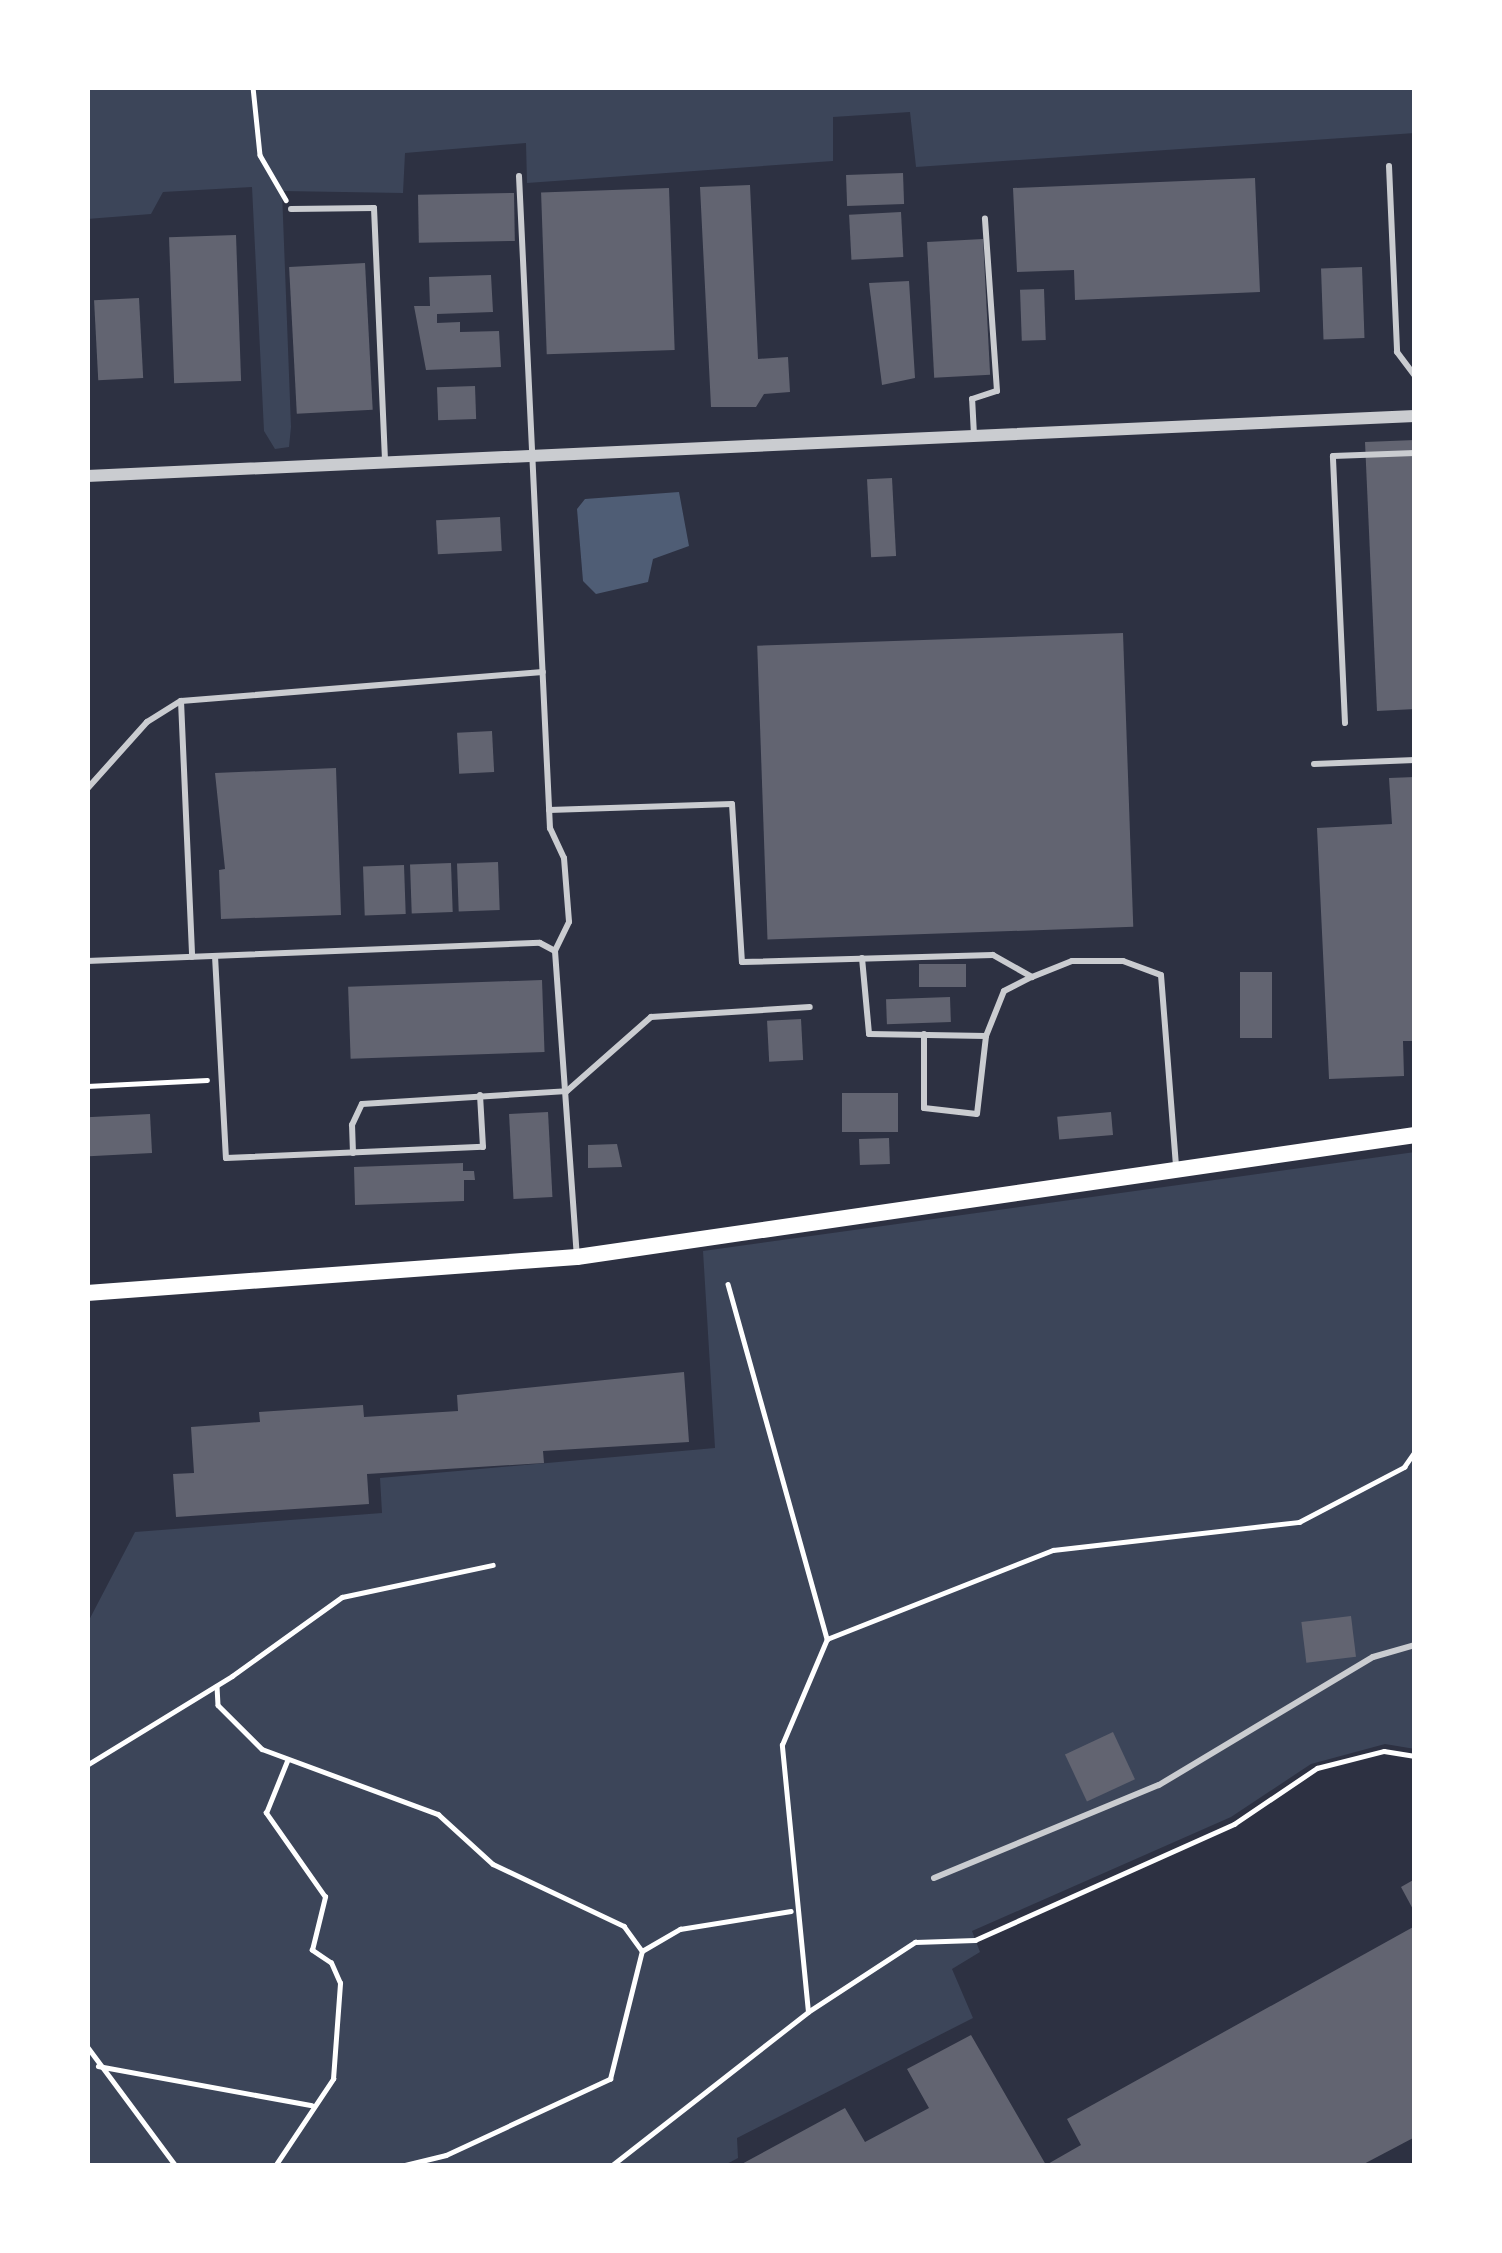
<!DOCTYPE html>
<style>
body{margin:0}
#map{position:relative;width:1502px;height:2253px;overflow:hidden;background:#2d3142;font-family:"Noto Sans",sans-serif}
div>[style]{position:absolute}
.green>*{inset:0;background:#3c4559}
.water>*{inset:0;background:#4f5d75}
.building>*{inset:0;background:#626471;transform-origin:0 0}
.path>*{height:4.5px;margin:-2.25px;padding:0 2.25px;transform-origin:2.25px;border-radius:2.25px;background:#fff}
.service>*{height:6px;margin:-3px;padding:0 3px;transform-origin:3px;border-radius:3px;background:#caccd0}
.minor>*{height:12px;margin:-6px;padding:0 6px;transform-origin:6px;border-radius:6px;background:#caccd0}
.secondary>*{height:16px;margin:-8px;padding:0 8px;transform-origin:8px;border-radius:8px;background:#fff}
span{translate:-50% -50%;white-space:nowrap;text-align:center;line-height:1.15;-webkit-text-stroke:10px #fff;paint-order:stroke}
.frame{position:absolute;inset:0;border:90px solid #fff;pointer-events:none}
</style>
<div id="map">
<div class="green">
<div style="clip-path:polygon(87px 87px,1415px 87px,1415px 133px,916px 167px,910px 112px,833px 117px,833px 161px,527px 183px,526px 143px,405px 153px,403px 193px,282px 191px,291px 427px,289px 447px,275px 449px,264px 431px,252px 187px,163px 192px,151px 214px,87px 219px)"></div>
<div style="clip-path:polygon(1415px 1152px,1415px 1749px,1385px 1744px,1311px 1764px,1231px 1817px,972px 1931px,980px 1952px,952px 1969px,973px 2018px,737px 2138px,738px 2158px,723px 2166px,87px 2166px,87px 1624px,135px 1532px,382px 1513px,380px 1478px,715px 1448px,703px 1251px)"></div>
</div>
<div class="water">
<div style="clip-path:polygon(679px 492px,689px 546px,653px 559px,648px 582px,596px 594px,583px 581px,577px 509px,585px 499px)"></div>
</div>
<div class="building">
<div style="left:903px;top:173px;width:31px;height:57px;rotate:88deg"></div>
<div style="clip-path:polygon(1255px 178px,1260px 292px,1075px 300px,1074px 270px,1017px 272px,1013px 188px)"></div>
<div style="clip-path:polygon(750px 185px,758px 359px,788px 357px,790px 392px,764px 394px,756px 407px,711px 407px,700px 187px)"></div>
<div style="left:669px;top:188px;width:162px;height:128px;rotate:88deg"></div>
<div style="left:514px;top:193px;width:48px;height:96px;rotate:89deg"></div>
<div style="left:901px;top:212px;width:45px;height:52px;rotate:87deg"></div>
<div style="left:236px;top:235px;width:146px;height:67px;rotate:88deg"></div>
<div style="left:983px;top:239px;width:136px;height:56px;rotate:87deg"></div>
<div style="left:365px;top:263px;width:147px;height:76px;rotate:87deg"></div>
<div style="left:1362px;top:267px;width:71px;height:41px;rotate:88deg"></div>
<div style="clip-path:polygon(491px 275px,493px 312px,437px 314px,437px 323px,460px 322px,460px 332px,499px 331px,501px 367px,426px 370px,414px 306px,430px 306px,429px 277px)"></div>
<div style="clip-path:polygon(909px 281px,915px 378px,882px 385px,869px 283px)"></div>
<div style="left:1044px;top:289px;width:51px;height:24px;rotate:88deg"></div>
<div style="left:139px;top:298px;width:80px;height:45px;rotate:87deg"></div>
<div style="left:475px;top:386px;width:33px;height:38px;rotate:88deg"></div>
<div style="clip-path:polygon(1415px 440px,1415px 709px,1377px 711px,1365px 442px)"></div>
<div style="left:892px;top:478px;width:78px;height:25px;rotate:87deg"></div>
<div style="left:500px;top:517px;width:34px;height:64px;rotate:87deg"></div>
<div style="left:1123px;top:633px;width:294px;height:366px;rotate:88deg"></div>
<div style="left:492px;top:731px;width:41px;height:35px;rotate:87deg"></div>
<div style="clip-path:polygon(336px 768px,341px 915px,221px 919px,219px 870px,225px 869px,215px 773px)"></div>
<div style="clip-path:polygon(1415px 777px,1415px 1041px,1403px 1041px,1404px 1076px,1329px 1079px,1317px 828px,1392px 824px,1389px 778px)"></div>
<div style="left:498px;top:862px;width:48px;height:41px;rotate:88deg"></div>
<div style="left:451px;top:863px;width:49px;height:41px;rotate:88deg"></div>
<div style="left:404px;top:865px;width:49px;height:41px;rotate:88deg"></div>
<div style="left:966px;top:964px;width:23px;height:47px;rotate:90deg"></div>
<div style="left:1240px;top:972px;width:32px;height:66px"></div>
<div style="left:542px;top:980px;width:72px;height:194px;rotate:88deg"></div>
<div style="left:950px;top:997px;width:25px;height:64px;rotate:88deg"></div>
<div style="left:801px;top:1019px;width:41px;height:34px;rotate:87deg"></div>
<div style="left:842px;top:1093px;width:56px;height:39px"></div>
<div style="left:548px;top:1112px;width:85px;height:39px;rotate:87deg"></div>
<div style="left:1111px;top:1112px;width:23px;height:54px;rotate:85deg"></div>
<div style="left:150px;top:1114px;width:39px;height:63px;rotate:87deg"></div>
<div style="left:889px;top:1138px;width:26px;height:30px;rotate:88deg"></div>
<div style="clip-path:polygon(617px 1144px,622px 1167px,588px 1168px,588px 1145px)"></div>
<div style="clip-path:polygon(463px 1163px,463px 1171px,474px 1171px,475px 1180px,464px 1180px,464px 1201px,355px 1205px,354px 1167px)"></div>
<div style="clip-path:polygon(684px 1372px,689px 1442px,543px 1451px,544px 1463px,367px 1474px,369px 1504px,176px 1517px,173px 1474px,194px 1473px,191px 1427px,260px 1422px,259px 1412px,363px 1405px,364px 1417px,458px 1411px,457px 1395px)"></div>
<div style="left:1351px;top:1616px;width:41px;height:50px;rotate:83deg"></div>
<div style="left:1113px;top:1732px;width:52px;height:53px;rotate:65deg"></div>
<div style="clip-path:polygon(1415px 1879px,1415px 1913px,1401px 1887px)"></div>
<div style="clip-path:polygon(1415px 1926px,1415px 2137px,1360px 2166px,738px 2166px,845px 2108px,865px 2142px,929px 2108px,907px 2069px,971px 2035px,1046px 2165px,1081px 2145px,1067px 2119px)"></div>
</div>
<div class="path">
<div style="left:253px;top:87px;width:68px;rotate:84.1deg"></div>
<div style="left:260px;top:155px;width:52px;rotate:60deg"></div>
<div style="left:87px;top:1086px;width:120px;rotate:-2.9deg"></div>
<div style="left:728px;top:1284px;width:369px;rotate:74.4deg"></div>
<div style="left:217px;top:1686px;width:19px;rotate:87deg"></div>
<div style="left:218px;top:1705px;width:62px;rotate:45deg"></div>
<div style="left:262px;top:1749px;width:188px;rotate:20.3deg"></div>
<div style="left:438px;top:1814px;width:74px;rotate:42.3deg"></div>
<div style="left:493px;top:1864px;width:145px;rotate:25.3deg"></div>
<div style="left:624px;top:1926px;width:31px;rotate:54deg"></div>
<div style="left:87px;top:1765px;width:170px;rotate:-31.5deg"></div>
<div style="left:232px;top:1676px;width:135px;rotate:-35.7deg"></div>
<div style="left:342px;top:1597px;width:154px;rotate:-12deg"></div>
<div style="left:808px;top:2012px;width:268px;rotate:-95.6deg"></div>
<div style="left:782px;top:1745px;width:115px;rotate:-67deg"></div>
<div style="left:827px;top:1639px;width:243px;rotate:-21.5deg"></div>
<div style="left:1053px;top:1550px;width:248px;rotate:-6.5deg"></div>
<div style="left:1299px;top:1522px;width:119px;rotate:-27.6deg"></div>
<div style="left:1404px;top:1467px;width:19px;rotate:-55deg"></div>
<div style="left:87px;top:2046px;width:149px;rotate:53.4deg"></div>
<div style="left:98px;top:2066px;width:217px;rotate:10.4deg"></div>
<div style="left:275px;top:2166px;width:105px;rotate:-56.3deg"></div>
<div style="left:333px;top:2079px;width:96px;rotate:-85.8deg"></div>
<div style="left:340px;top:1983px;width:22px;rotate:-114deg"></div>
<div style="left:331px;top:1963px;width:23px;rotate:-146deg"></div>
<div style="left:312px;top:1950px;width:55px;rotate:-76.2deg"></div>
<div style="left:325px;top:1897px;width:103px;rotate:-125.1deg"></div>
<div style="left:266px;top:1813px;width:56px;rotate:-68deg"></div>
<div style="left:401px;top:2166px;width:46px;rotate:-13.7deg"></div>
<div style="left:446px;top:2155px;width:181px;rotate:-24.9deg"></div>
<div style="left:610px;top:2079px;width:132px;rotate:-76deg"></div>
<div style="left:642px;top:1951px;width:44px;rotate:-30.1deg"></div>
<div style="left:680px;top:1929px;width:112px;rotate:-9.2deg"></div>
<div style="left:611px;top:2166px;width:250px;rotate:-38deg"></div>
<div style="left:808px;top:2012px;width:128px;rotate:-33.2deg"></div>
<div style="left:915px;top:1942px;width:60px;rotate:-1.9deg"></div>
<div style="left:975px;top:1940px;width:284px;rotate:-24.1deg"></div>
<div style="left:1234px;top:1824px;width:100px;rotate:-34deg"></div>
<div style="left:1317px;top:1768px;width:69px;rotate:-14.2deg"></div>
<div style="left:1384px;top:1751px;width:31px;rotate:9deg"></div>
</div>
<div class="service">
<div style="left:1389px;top:166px;width:186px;rotate:87.5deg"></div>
<div style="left:1397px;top:352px;width:30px;rotate:53deg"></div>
<div style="left:519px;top:176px;width:653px;rotate:87.28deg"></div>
<div style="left:550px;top:828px;width:33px;rotate:65deg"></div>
<div style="left:564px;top:858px;width:64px;rotate:85.5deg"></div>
<div style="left:569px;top:922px;width:32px;rotate:116deg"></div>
<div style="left:291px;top:209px;width:83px;rotate:-0.7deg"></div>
<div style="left:374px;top:208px;width:253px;rotate:87.5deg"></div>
<div style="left:974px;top:435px;width:36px;rotate:-93deg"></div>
<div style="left:972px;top:399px;width:26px;rotate:-18deg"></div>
<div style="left:997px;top:391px;width:173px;rotate:-94deg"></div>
<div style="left:181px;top:701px;width:256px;rotate:87.5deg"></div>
<div style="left:1345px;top:723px;width:267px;rotate:-92.6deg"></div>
<div style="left:1333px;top:456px;width:82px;rotate:-2.1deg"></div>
<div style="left:1314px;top:764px;width:101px;rotate:-2.3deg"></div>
<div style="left:87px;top:789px;width:90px;rotate:-48.2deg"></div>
<div style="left:147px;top:722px;width:40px;rotate:-32deg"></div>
<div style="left:181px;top:701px;width:363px;rotate:-4.6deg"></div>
<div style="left:549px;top:810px;width:183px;rotate:-1.9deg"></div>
<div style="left:732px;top:804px;width:158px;rotate:86.4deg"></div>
<div style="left:742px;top:962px;width:251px;rotate:-1.6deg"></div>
<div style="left:993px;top:955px;width:45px;rotate:29.4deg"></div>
<div style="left:1032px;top:977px;width:43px;rotate:-21.8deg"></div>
<div style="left:1072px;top:961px;width:51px"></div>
<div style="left:1123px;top:961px;width:40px;rotate:20.2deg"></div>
<div style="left:1161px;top:975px;width:191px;rotate:85.5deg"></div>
<div style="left:215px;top:956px;width:202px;rotate:86.9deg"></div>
<div style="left:226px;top:1158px;width:257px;rotate:-2.5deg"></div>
<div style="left:483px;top:1147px;width:52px;rotate:-93.3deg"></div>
<div style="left:862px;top:958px;width:76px;rotate:84.7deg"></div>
<div style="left:869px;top:1034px;width:117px;rotate:1deg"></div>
<div style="left:87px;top:961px;width:453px;rotate:-2.3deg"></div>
<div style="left:540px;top:943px;width:17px;rotate:28deg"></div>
<div style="left:555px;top:951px;width:305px;rotate:85.9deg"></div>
<div style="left:924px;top:1034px;width:74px;rotate:90deg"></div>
<div style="left:924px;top:1108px;width:53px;rotate:6.5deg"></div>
<div style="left:977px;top:1114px;width:79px;rotate:-83.4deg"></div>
<div style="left:986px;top:1036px;width:48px;rotate:-68.2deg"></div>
<div style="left:1004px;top:991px;width:31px;rotate:-27deg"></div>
<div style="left:353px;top:1153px;width:28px;rotate:-92deg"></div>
<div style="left:352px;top:1125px;width:23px;rotate:-65deg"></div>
<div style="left:362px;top:1104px;width:205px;rotate:-3.6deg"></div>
<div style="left:567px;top:1091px;width:112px;rotate:-41.4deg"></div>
<div style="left:651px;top:1017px;width:159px;rotate:-3.6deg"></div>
<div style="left:934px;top:1878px;width:243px;rotate:-22.5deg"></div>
<div style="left:1159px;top:1785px;width:249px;rotate:-30.9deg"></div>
<div style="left:1373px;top:1657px;width:44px;rotate:-15.9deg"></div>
</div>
<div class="minor">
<div style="left:87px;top:476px;width:1329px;rotate:-2.59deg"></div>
</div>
<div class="secondary">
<div style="left:87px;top:1293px;width:491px;rotate:-4.2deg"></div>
<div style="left:577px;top:1257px;width:847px;rotate:-8.28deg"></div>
</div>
<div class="frame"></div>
</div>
